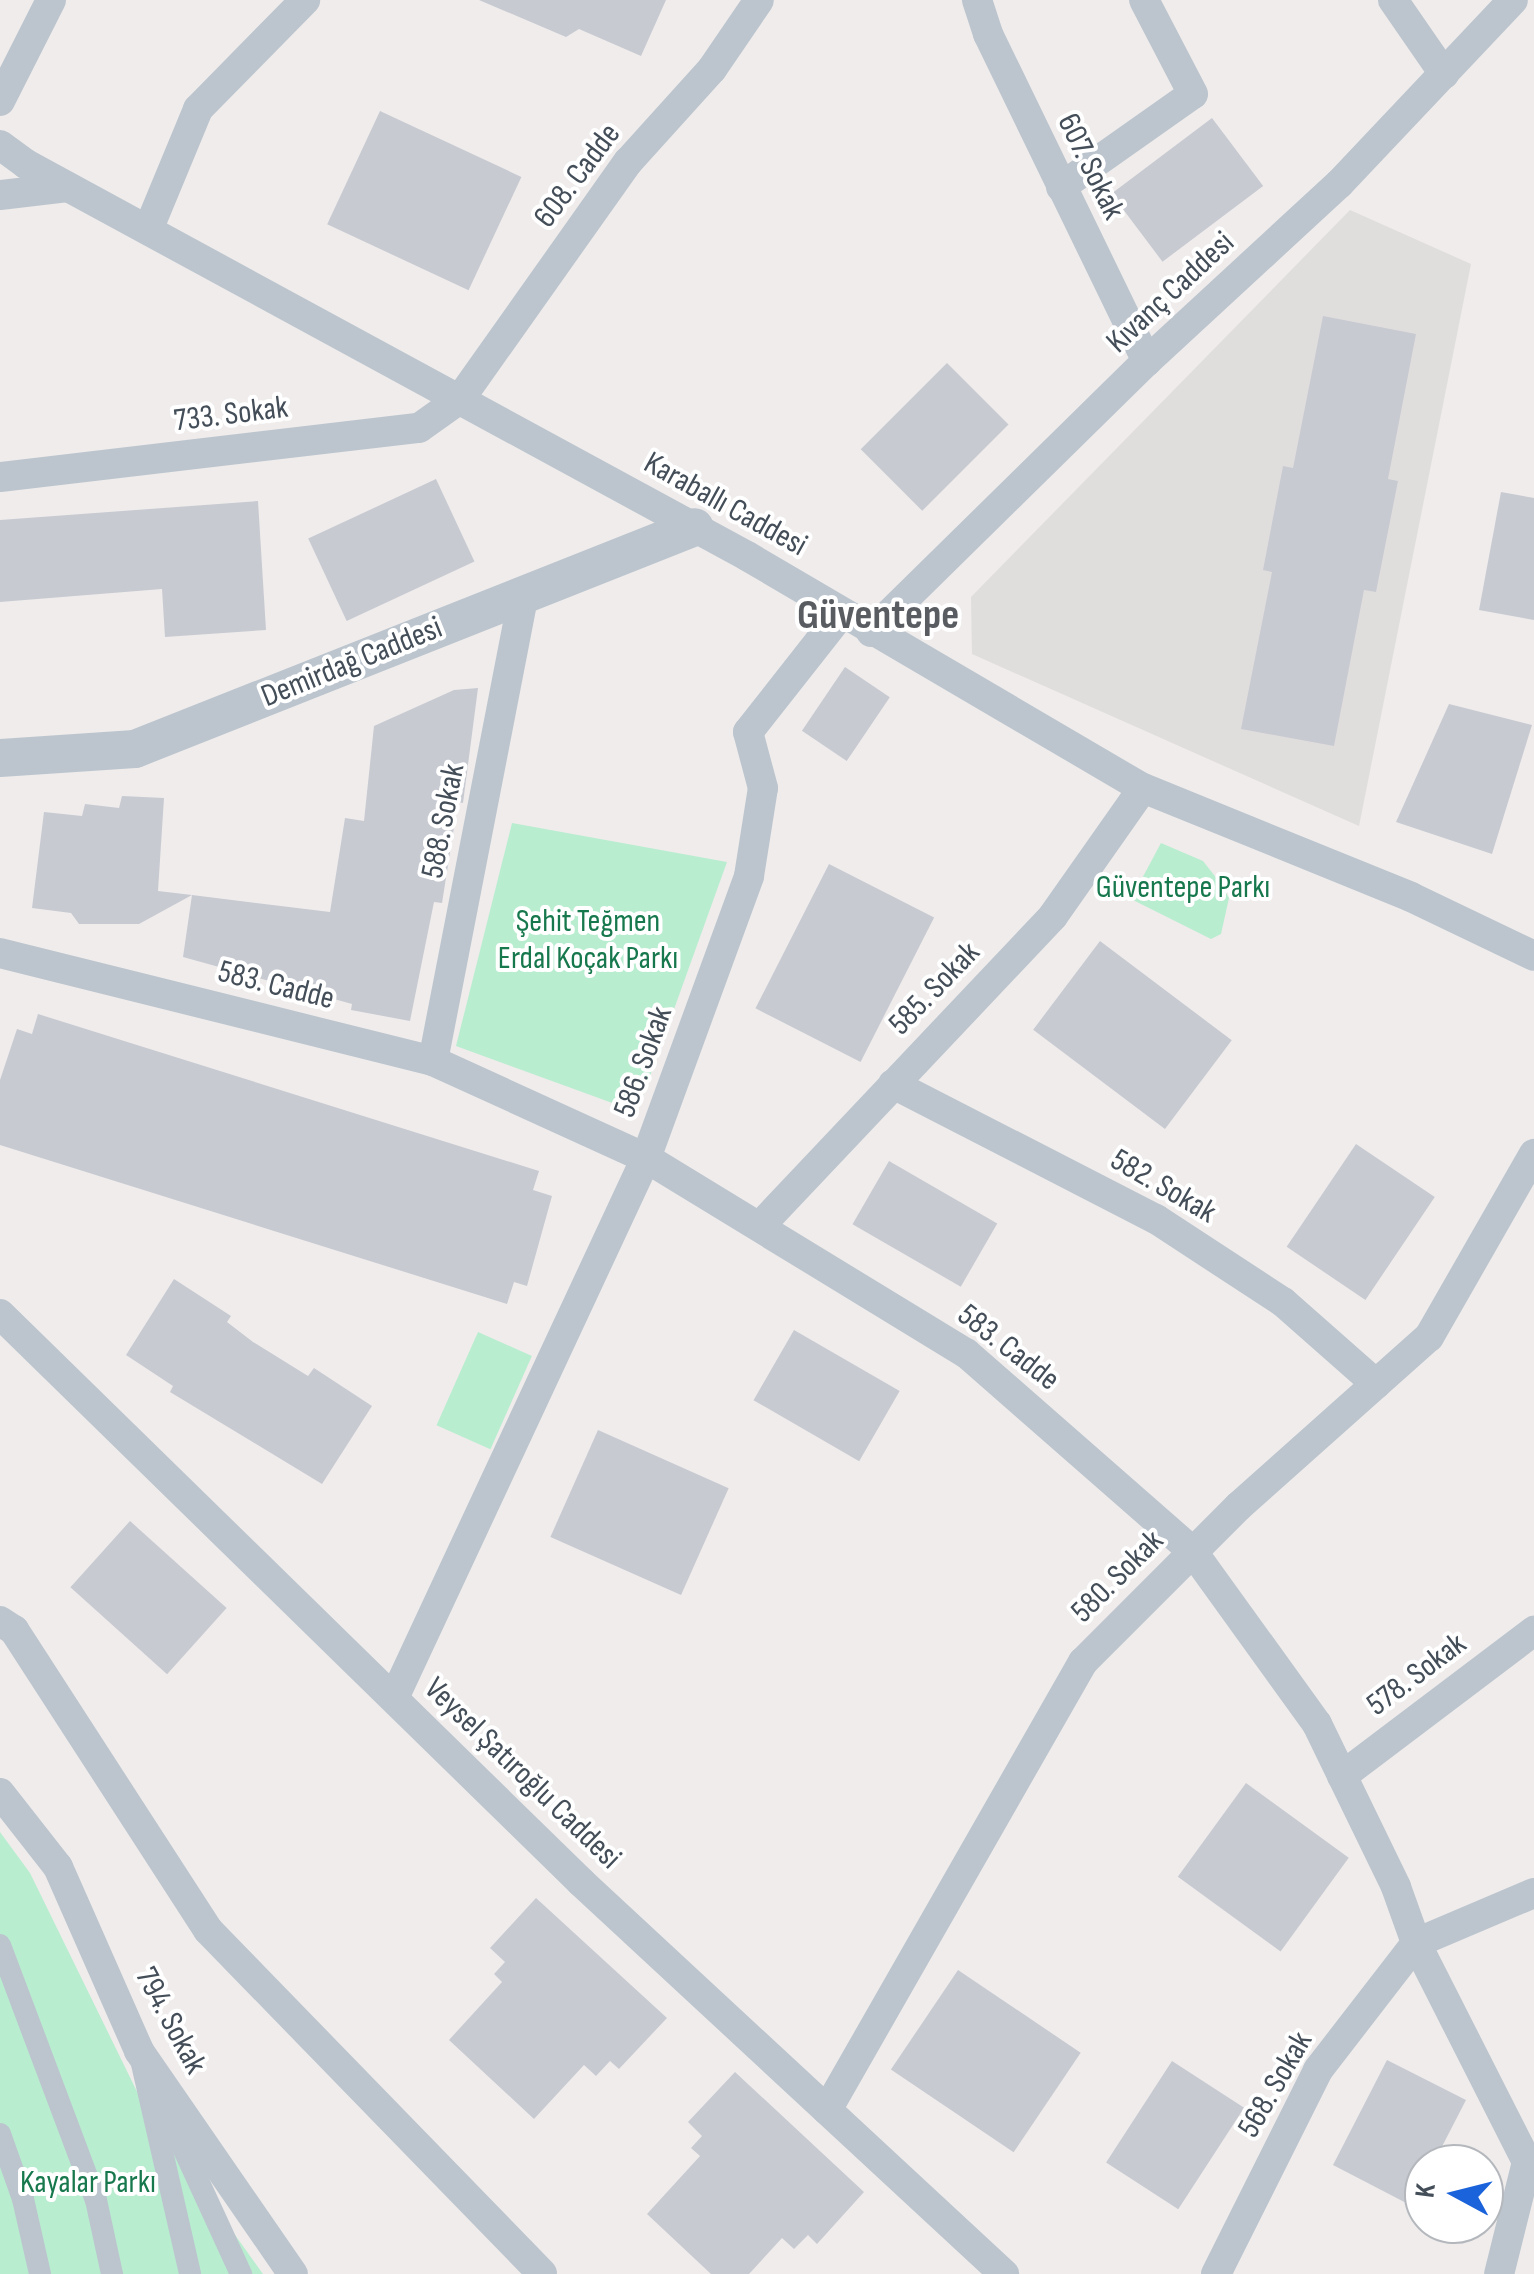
<!DOCTYPE html>
<meta charset="utf-8">
<style>
body{margin:0}
#map{position:relative;width:1534px;height:2274px;overflow:hidden;background:#efeceb;font-family:"Sofia Sans Condensed",sans-serif}
div>[style]{position:absolute}
.education>*{inset:0;background:#e0dddd}
.green>*{inset:0;background:#b9edd0;transform-origin:0 0}
.building>*{inset:0;background:#c8cad2;transform-origin:0 0}
.pedestrian>*{height:22px;margin:-11px;padding:0 11px;transform-origin:11px;border-radius:11px;background:#bcc5ce}
.minor>*{height:30px;margin:-15px;padding:0 15px;transform-origin:15px;border-radius:15px;background:#bcc5ce}
.tertiary>*{height:38px;margin:-19px;padding:0 19px;transform-origin:19px;border-radius:19px;background:#bcc5ce}
span{translate:-50% -50%;white-space:nowrap;text-align:center;line-height:1.15;-webkit-text-stroke:8px #fff;paint-order:stroke}
.street-label{font-size:32px;color:#444e59}
.park-label{font-size:32px;color:#17784d}
.district-label{font-size:42px;color:#595c61;font-weight:700}
.north{position:absolute;left:1404px;top:2144px;width:100px;height:100px;box-sizing:border-box;background:#fff;border:2px solid #b4b8bd;border-radius:50%;rotate:277deg;font-size:28px;font-weight:700;line-height:40px;text-align:center;color:#444e59}
.north::after{content:'';display:block;margin:auto;width:35px;height:45px;background:#1a63da;clip-path:polygon(50% 0,100% 100%,50% 72%,0 100%)}
</style>
<div id="map">
<div class="education">
<div style="clip-path:polygon(1350px 210px,1471px 264px,1359px 826px,972px 654px,971px 597px)"></div>
</div>
<div class="green">
<div style="clip-path:polygon(512px 823px,727px 862px,637px 1112px,456px 1046px)"></div>
<div style="clip-path:polygon(1161px 843px,1203px 861px,1218px 880px,1229px 898px,1221px 934px,1211px 939px,1131px 899px)"></div>
<div style="left:478px;top:1332px;width:59px;height:102px;rotate:24deg"></div>
<div style="clip-path:polygon(0 1832px,30px 1873px,147px 2112px,263px 2274px,0 2274px)"></div>
</div>
<div class="building">
<div style="clip-path:polygon(479px 0,666px 0,641px 56px,579px 29px,566px 37px)"></div>
<div style="left:380px;top:111px;width:156px;height:125px;rotate:25deg"></div>
<div style="left:1212px;top:118px;width:85px;height:126px;rotate:53deg"></div>
<div style="clip-path:polygon(1323px 316px,1416px 334px,1388px 479px,1398px 481px,1376px 592px,1364px 590px,1334px 746px,1241px 729px,1272px 572px,1263px 570px,1283px 466px,1293px 468px)"></div>
<div style="left:947px;top:363px;width:87px;height:122px;rotate:45deg"></div>
<div style="left:436px;top:479px;width:91px;height:141px;rotate:65deg"></div>
<div style="clip-path:polygon(1501px 492px,1534px 498px,1534px 620px,1479px 610px)"></div>
<div style="clip-path:polygon(258px 501px,266px 630px,165px 637px,162px 589px,0 602px,0 520px)"></div>
<div style="left:845px;top:667px;width:54px;height:77px;rotate:34deg"></div>
<div style="clip-path:polygon(478px 688px,463px 803px,458px 802px,442px 903px,434px 902px,410px 1021px,351px 1010px,352px 1004px,183px 957px,192px 895px,330px 912px,345px 818px,364px 821px,374px 726px,454px 690px)"></div>
<div style="clip-path:polygon(1449px 704px,1532px 725px,1492px 854px,1396px 822px)"></div>
<div style="clip-path:polygon(122px 796px,164px 798px,158px 891px,192px 895px,139px 924px,79px 924px,71px 913px,32px 908px,44px 812px,82px 816px,85px 804px,119px 808px)"></div>
<div style="left:829px;top:864px;width:118px;height:162px;rotate:27deg"></div>
<div style="left:1100px;top:941px;width:165px;height:111px;rotate:37deg"></div>
<div style="clip-path:polygon(38px 1014px,539px 1171px,533px 1190px,552px 1196px,527px 1286px,514px 1282px,507px 1304px,0 1145px,0 1080px,17px 1029px,32px 1034px)"></div>
<div style="left:1356px;top:1144px;width:95px;height:124px;rotate:34deg"></div>
<div style="left:889px;top:1161px;width:125px;height:73px;rotate:30deg"></div>
<div style="clip-path:polygon(174px 1279px,231px 1316px,227px 1322px,253px 1342px,308px 1376px,314px 1368px,372px 1406px,322px 1484px,170px 1392px,173px 1386px,126px 1355px)"></div>
<div style="left:794px;top:1330px;width:122px;height:81px;rotate:30deg"></div>
<div style="left:598px;top:1430px;width:143px;height:117px;rotate:24deg"></div>
<div style="left:130px;top:1521px;width:130px;height:89px;rotate:42deg"></div>
<div style="left:1246px;top:1783px;width:127px;height:116px;rotate:36deg"></div>
<div style="clip-path:polygon(536px 1898px,667px 2018px,619px 2069px,610px 2061px,596px 2076px,584px 2065px,534px 2119px,449px 2040px,502px 1982px,494px 1974px,505px 1962px,490px 1948px)"></div>
<div style="left:958px;top:1970px;width:148px;height:120px;rotate:34deg"></div>
<div style="clip-path:polygon(1387px 2060px,1466px 2100px,1433px 2164px,1424px 2164px,1424px 2183px,1412px 2206px,1333px 2165px)"></div>
<div style="left:1172px;top:2061px;width:86px;height:121px;rotate:33deg"></div>
<div style="clip-path:polygon(735px 2072px,864px 2192px,817px 2244px,808px 2235px,794px 2249px,782px 2238px,749px 2274px,711px 2274px,647px 2214px,700px 2156px,691px 2148px,702px 2136px,688px 2122px)"></div>
</div>
<div class="pedestrian">
<div style="left:0;top:1945px;width:272px;rotate:69.4deg"></div>
<div style="left:96px;top:2200px;width:76px;rotate:77.8deg"></div>
<div style="left:142px;top:2064px;width:215px;rotate:77.1deg"></div>
<div style="left:161px;top:2100px;width:192px;rotate:65.3deg"></div>
<div style="left:0;top:2134px;width:69px;rotate:70.5deg"></div>
<div style="left:23px;top:2199px;width:77px;rotate:77.2deg"></div>
</div>
<div class="minor">
<div style="left:977px;top:0;width:36px;rotate:72deg"></div>
<div style="left:988px;top:34px;width:364px;rotate:64.1deg"></div>
<div style="left:1393px;top:0;width:90px;rotate:55.4deg"></div>
<div style="left:0;top:101px;width:113px;rotate:-63.2deg"></div>
<div style="left:0;top:145px;width:32px;rotate:36deg"></div>
<div style="left:26px;top:164px;width:821px;rotate:28.53deg"></div>
<div style="left:747px;top:556px;width:459px;rotate:30.4deg"></div>
<div style="left:1143px;top:788px;width:289px;rotate:22.1deg"></div>
<div style="left:1411px;top:897px;width:136px;rotate:25.6deg"></div>
<div style="left:1061px;top:187px;width:161px;rotate:-35.2deg"></div>
<div style="left:1193px;top:94px;width:106px;rotate:-117.5deg"></div>
<div style="left:0;top:195px;width:68px;rotate:-6.7deg"></div>
<div style="left:148px;top:230px;width:131px;rotate:-67.5deg"></div>
<div style="left:198px;top:109px;width:153px;rotate:-45.5deg"></div>
<div style="left:0;top:477px;width:422px;rotate:-6.7deg"></div>
<div style="left:419px;top:428px;width:50px;rotate:-35.3deg"></div>
<div style="left:460px;top:399px;width:291px;rotate:-54.7deg"></div>
<div style="left:628px;top:162px;width:125px;rotate:-47.9deg"></div>
<div style="left:712px;top:69px;width:83px;rotate:-55.7deg"></div>
<div style="left:871px;top:632px;width:387px;rotate:-44.5deg"></div>
<div style="left:1147px;top:361px;width:261px;rotate:-42.7deg"></div>
<div style="left:1339px;top:184px;width:253px;rotate:-46.6deg"></div>
<div style="left:0;top:953px;width:446px;rotate:14deg"></div>
<div style="left:433px;top:1061px;width:234px;rotate:24.5deg"></div>
<div style="left:646px;top:1158px;width:375px;rotate:31.4deg"></div>
<div style="left:966px;top:1353px;width:302px;rotate:41.2deg"></div>
<div style="left:1193px;top:1552px;width:212px;rotate:54.2deg"></div>
<div style="left:1317px;top:1724px;width:181px;rotate:64.1deg"></div>
<div style="left:1396px;top:1887px;width:59px;rotate:70.3deg"></div>
<div style="left:1416px;top:1943px;width:246px;rotate:63.1deg"></div>
<div style="left:1527px;top:2162px;width:115px;rotate:104deg"></div>
<div style="left:433px;top:1061px;width:475px;rotate:-79deg"></div>
<div style="left:893px;top:1084px;width:296px;rotate:27.2deg"></div>
<div style="left:1156px;top:1219px;width:152px;rotate:33.2deg"></div>
<div style="left:1283px;top:1302px;width:124px;rotate:41.4deg"></div>
<div style="left:761px;top:1225px;width:425px;rotate:-46.6deg"></div>
<div style="left:1053px;top:916px;width:156px;rotate:-54.9deg"></div>
<div style="left:0;top:1314px;width:813px;rotate:44.35deg"></div>
<div style="left:581px;top:1882px;width:577px;rotate:42.82deg"></div>
<div style="left:0;top:1621px;width:17px;rotate:33deg"></div>
<div style="left:14px;top:1630px;width:357px;rotate:57.1deg"></div>
<div style="left:208px;top:1930px;width:479px;rotate:45.8deg"></div>
<div style="left:394px;top:1698px;width:596px;rotate:-64.98deg"></div>
<div style="left:646px;top:1158px;width:300px;rotate:-69.9deg"></div>
<div style="left:749px;top:876px;width:89px;rotate:-81deg"></div>
<div style="left:763px;top:788px;width:58px;rotate:-105deg"></div>
<div style="left:748px;top:732px;width:150px;rotate:-51.8deg"></div>
<div style="left:1342px;top:1776px;width:241px;rotate:-37.1deg"></div>
<div style="left:0;top:1793px;width:94px;rotate:51.9deg"></div>
<div style="left:58px;top:1867px;width:201px;rotate:66.2deg"></div>
<div style="left:139px;top:2051px;width:271px;rotate:55.4deg"></div>
<div style="left:827px;top:2110px;width:516px;rotate:-60.26deg"></div>
<div style="left:1083px;top:1662px;width:221px;rotate:-45deg"></div>
<div style="left:1239px;top:1506px;width:254px;rotate:-41.7deg"></div>
<div style="left:1429px;top:1337px;width:211px;rotate:-60.2deg"></div>
<div style="left:1216px;top:2274px;width:228px;rotate:-63.4deg"></div>
<div style="left:1318px;top:2070px;width:160px;rotate:-52.3deg"></div>
<div style="left:1416px;top:1943px;width:128px;rotate:-23deg"></div>
</div>
<div class="tertiary">
<div style="left:0;top:758px;width:135px;rotate:-3.8deg"></div>
<div style="left:135px;top:749px;width:602px;rotate:-21.62deg"></div>
</div>
<div class="street-label">
<span style="left:1090px;top:167px;rotate:64deg">607. Sokak</span>
<span style="left:578px;top:176px;rotate:-53deg">608. Cadde</span>
<span style="left:1171px;top:293px;rotate:-43deg">Kıvanç Caddesi</span>
<span style="left:231px;top:415px;rotate:-7deg">733. Sokak</span>
<span style="left:725px;top:505px;rotate:29deg">Karaballı Caddesi</span>
<span style="left:352px;top:663px;rotate:-22deg">Demirdağ Caddesi</span>
<span style="left:444px;top:821px;rotate:-79deg">588. Sokak</span>
<span style="left:276px;top:986px;rotate:14deg">583. Cadde</span>
<span style="left:935px;top:989px;rotate:-46deg">585. Sokak</span>
<span style="left:644px;top:1062px;rotate:-70deg">586. Sokak</span>
<span style="left:1163px;top:1187px;rotate:30deg">582. Sokak</span>
<span style="left:1008px;top:1348px;rotate:38deg">583. Cadde</span>
<span style="left:1118px;top:1577px;rotate:-45deg">580. Sokak</span>
<span style="left:1417px;top:1675px;rotate:-37deg">578. Sokak</span>
<span style="left:522px;top:1774px;rotate:44deg">Veysel Şatıroğlu Caddesi</span>
<span style="left:170px;top:2021px;rotate:62deg">794. Sokak</span>
<span style="left:1276px;top:2085px;rotate:-60deg">568. Sokak</span>
</div>
<div class="park-label">
<span style="left:1183px;top:888px">Güventepe Parkı</span>
<span style="left:588px;top:941px">Şehit Teğmen<br>Erdal Koçak Parkı</span>
<span style="left:88px;top:2183px">Kayalar Parkı</span>
</div>
<div class="district-label">
<span style="left:878px;top:616px">Güventepe</span>
</div>
<div class="north">K</div>
</div>
